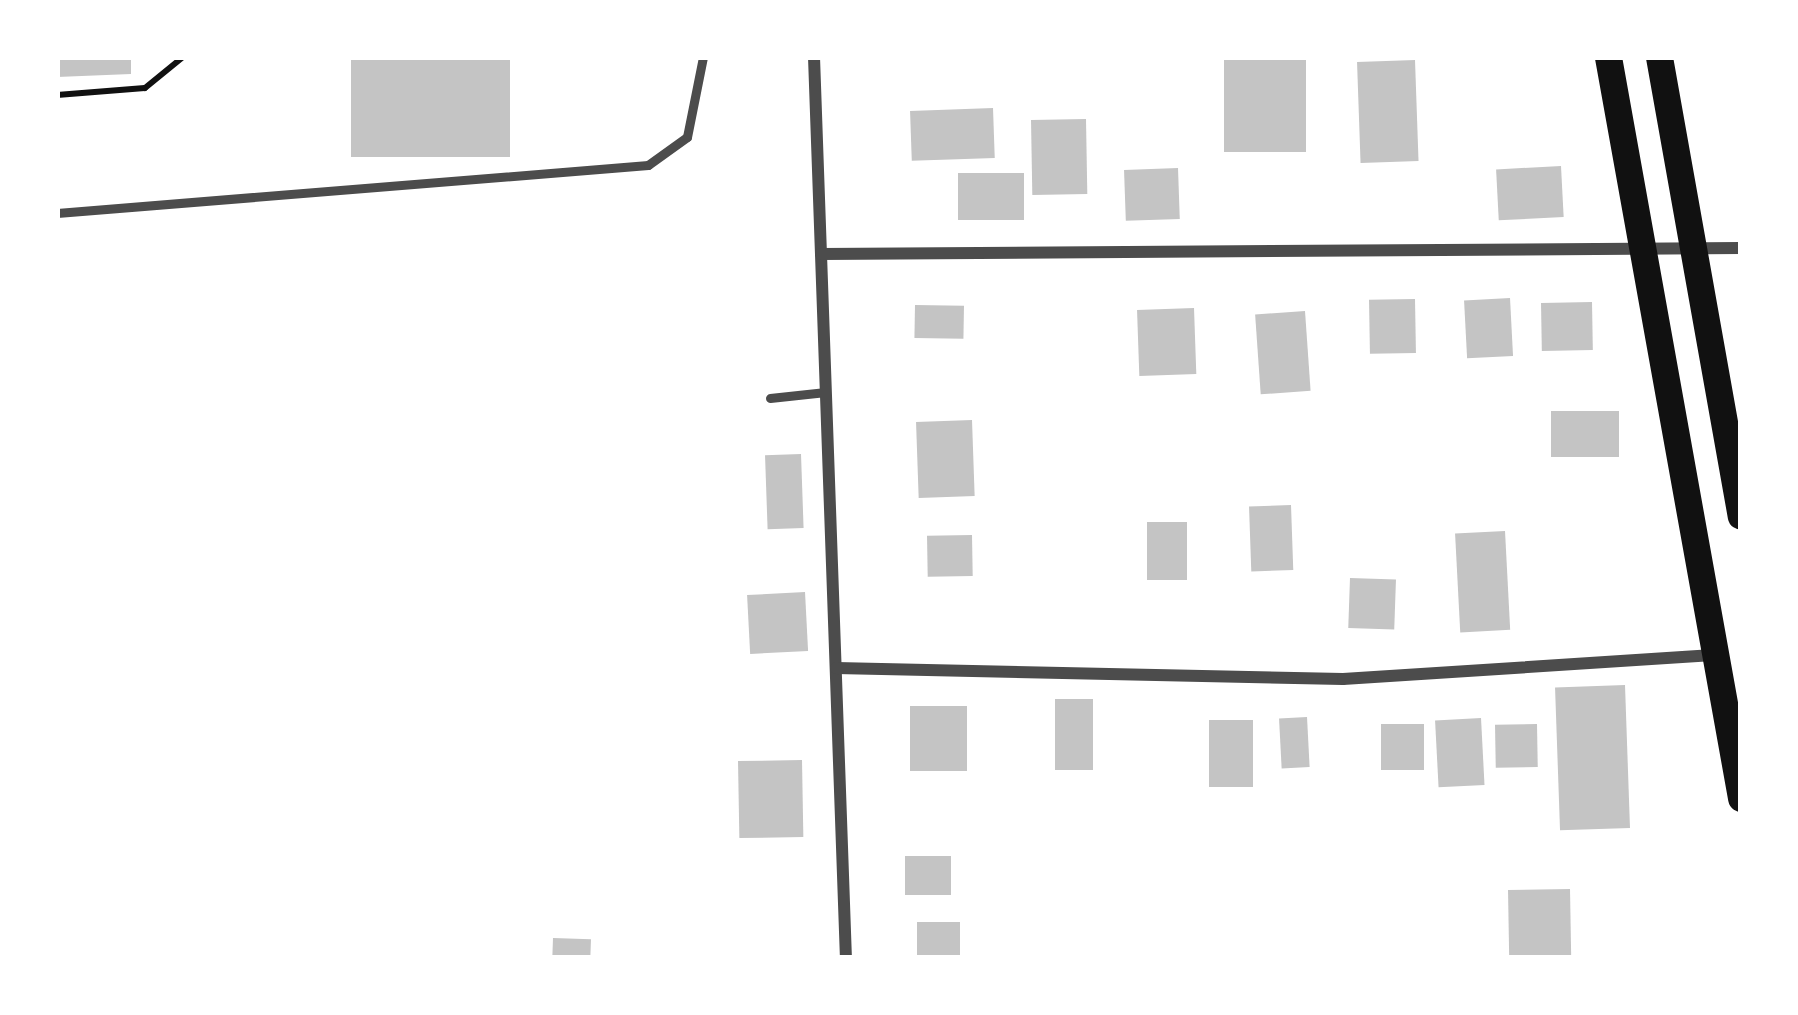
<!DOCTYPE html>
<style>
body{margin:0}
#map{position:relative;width:1798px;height:1015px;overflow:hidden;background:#fff;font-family:"DejaVu Sans",sans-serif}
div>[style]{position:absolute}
.building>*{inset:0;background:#c4c4c4;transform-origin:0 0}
.path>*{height:6px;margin:-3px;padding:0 3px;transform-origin:3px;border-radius:3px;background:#111}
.service>*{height:9px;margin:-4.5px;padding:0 4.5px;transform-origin:4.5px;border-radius:4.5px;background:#4c4c4c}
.minor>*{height:12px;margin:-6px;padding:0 6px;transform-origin:6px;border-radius:6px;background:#4c4c4c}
.primary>*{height:27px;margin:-13.5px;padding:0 13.5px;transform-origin:13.5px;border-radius:13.5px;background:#111}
span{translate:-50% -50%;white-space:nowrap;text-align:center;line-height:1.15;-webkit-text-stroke:10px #fff;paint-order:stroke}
.frame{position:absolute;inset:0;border:60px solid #fff;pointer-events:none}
</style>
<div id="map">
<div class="building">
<div style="clip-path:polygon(57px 57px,131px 57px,131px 74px,57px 77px)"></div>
<div style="left:351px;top:57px;width:159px;height:100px"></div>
<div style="left:1224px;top:57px;width:82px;height:95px"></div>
<div style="left:1415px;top:60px;width:101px;height:58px;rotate:88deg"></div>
<div style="left:993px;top:108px;width:50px;height:83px;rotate:88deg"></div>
<div style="left:1086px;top:119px;width:75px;height:55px;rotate:89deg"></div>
<div style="left:1561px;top:166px;width:51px;height:65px;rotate:87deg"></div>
<div style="left:1178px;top:168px;width:51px;height:54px;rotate:88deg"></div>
<div style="left:958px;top:173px;width:66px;height:47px"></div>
<div style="left:1510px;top:298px;width:58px;height:46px;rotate:87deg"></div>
<div style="left:1415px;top:299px;width:54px;height:46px;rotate:89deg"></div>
<div style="left:1592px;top:302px;width:48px;height:51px;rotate:89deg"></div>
<div style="left:915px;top:305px;width:49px;height:33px;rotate:1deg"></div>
<div style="left:1194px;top:308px;width:66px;height:57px;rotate:88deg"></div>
<div style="left:1305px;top:311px;width:80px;height:50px;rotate:86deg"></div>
<div style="left:1619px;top:411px;width:46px;height:68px;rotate:90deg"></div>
<div style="left:972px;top:420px;width:76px;height:56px;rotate:88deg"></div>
<div style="left:801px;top:454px;width:74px;height:36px;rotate:88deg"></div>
<div style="left:1291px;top:505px;width:65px;height:42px;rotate:88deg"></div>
<div style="left:1147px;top:522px;width:40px;height:58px"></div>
<div style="left:1505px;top:531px;width:99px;height:50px;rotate:87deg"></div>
<div style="left:972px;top:535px;width:41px;height:45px;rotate:89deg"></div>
<div style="left:1350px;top:578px;width:46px;height:50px;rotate:2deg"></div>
<div style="left:805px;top:592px;width:59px;height:58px;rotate:87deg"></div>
<div style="left:1625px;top:685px;width:143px;height:70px;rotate:88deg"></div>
<div style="left:1055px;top:699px;width:38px;height:71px"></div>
<div style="left:910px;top:706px;width:57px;height:65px"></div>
<div style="left:1307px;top:717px;width:50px;height:28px;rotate:87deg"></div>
<div style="left:1481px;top:718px;width:67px;height:46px;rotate:87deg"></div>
<div style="left:1209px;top:720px;width:44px;height:67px"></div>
<div style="left:1381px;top:724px;width:43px;height:46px"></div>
<div style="left:1537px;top:724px;width:43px;height:42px;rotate:89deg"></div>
<div style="left:802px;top:760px;width:77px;height:64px;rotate:89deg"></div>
<div style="left:905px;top:856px;width:46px;height:39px"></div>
<div style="left:1570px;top:889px;width:69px;height:62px;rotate:89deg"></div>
<div style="left:917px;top:922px;width:43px;height:36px"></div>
<div style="left:553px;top:938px;width:38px;height:20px;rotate:2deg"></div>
</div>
<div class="path">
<div style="left:57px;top:95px;width:88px;rotate:-4.5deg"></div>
<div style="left:145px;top:88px;width:49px;rotate:-39.2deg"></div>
</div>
<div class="service">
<div style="left:57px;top:213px;width:593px;rotate:-4.64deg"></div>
<div style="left:648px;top:165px;width:48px;rotate:-35.7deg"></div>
<div style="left:687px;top:137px;width:82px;rotate:-78.7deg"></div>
<div style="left:770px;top:398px;width:56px;rotate:-6.1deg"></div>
</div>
<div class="minor">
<div style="left:814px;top:57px;width:902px;rotate:87.97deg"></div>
<div style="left:821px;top:254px;width:920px;rotate:-0.37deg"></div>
<div style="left:836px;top:668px;width:507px;rotate:1.24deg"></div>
<div style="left:1343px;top:679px;width:371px;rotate:-3.7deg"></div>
</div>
<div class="primary">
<div style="left:1608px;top:57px;width:753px;rotate:79.82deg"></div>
<div style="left:1659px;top:57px;width:466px;rotate:79.9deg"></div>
</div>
<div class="frame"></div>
</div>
